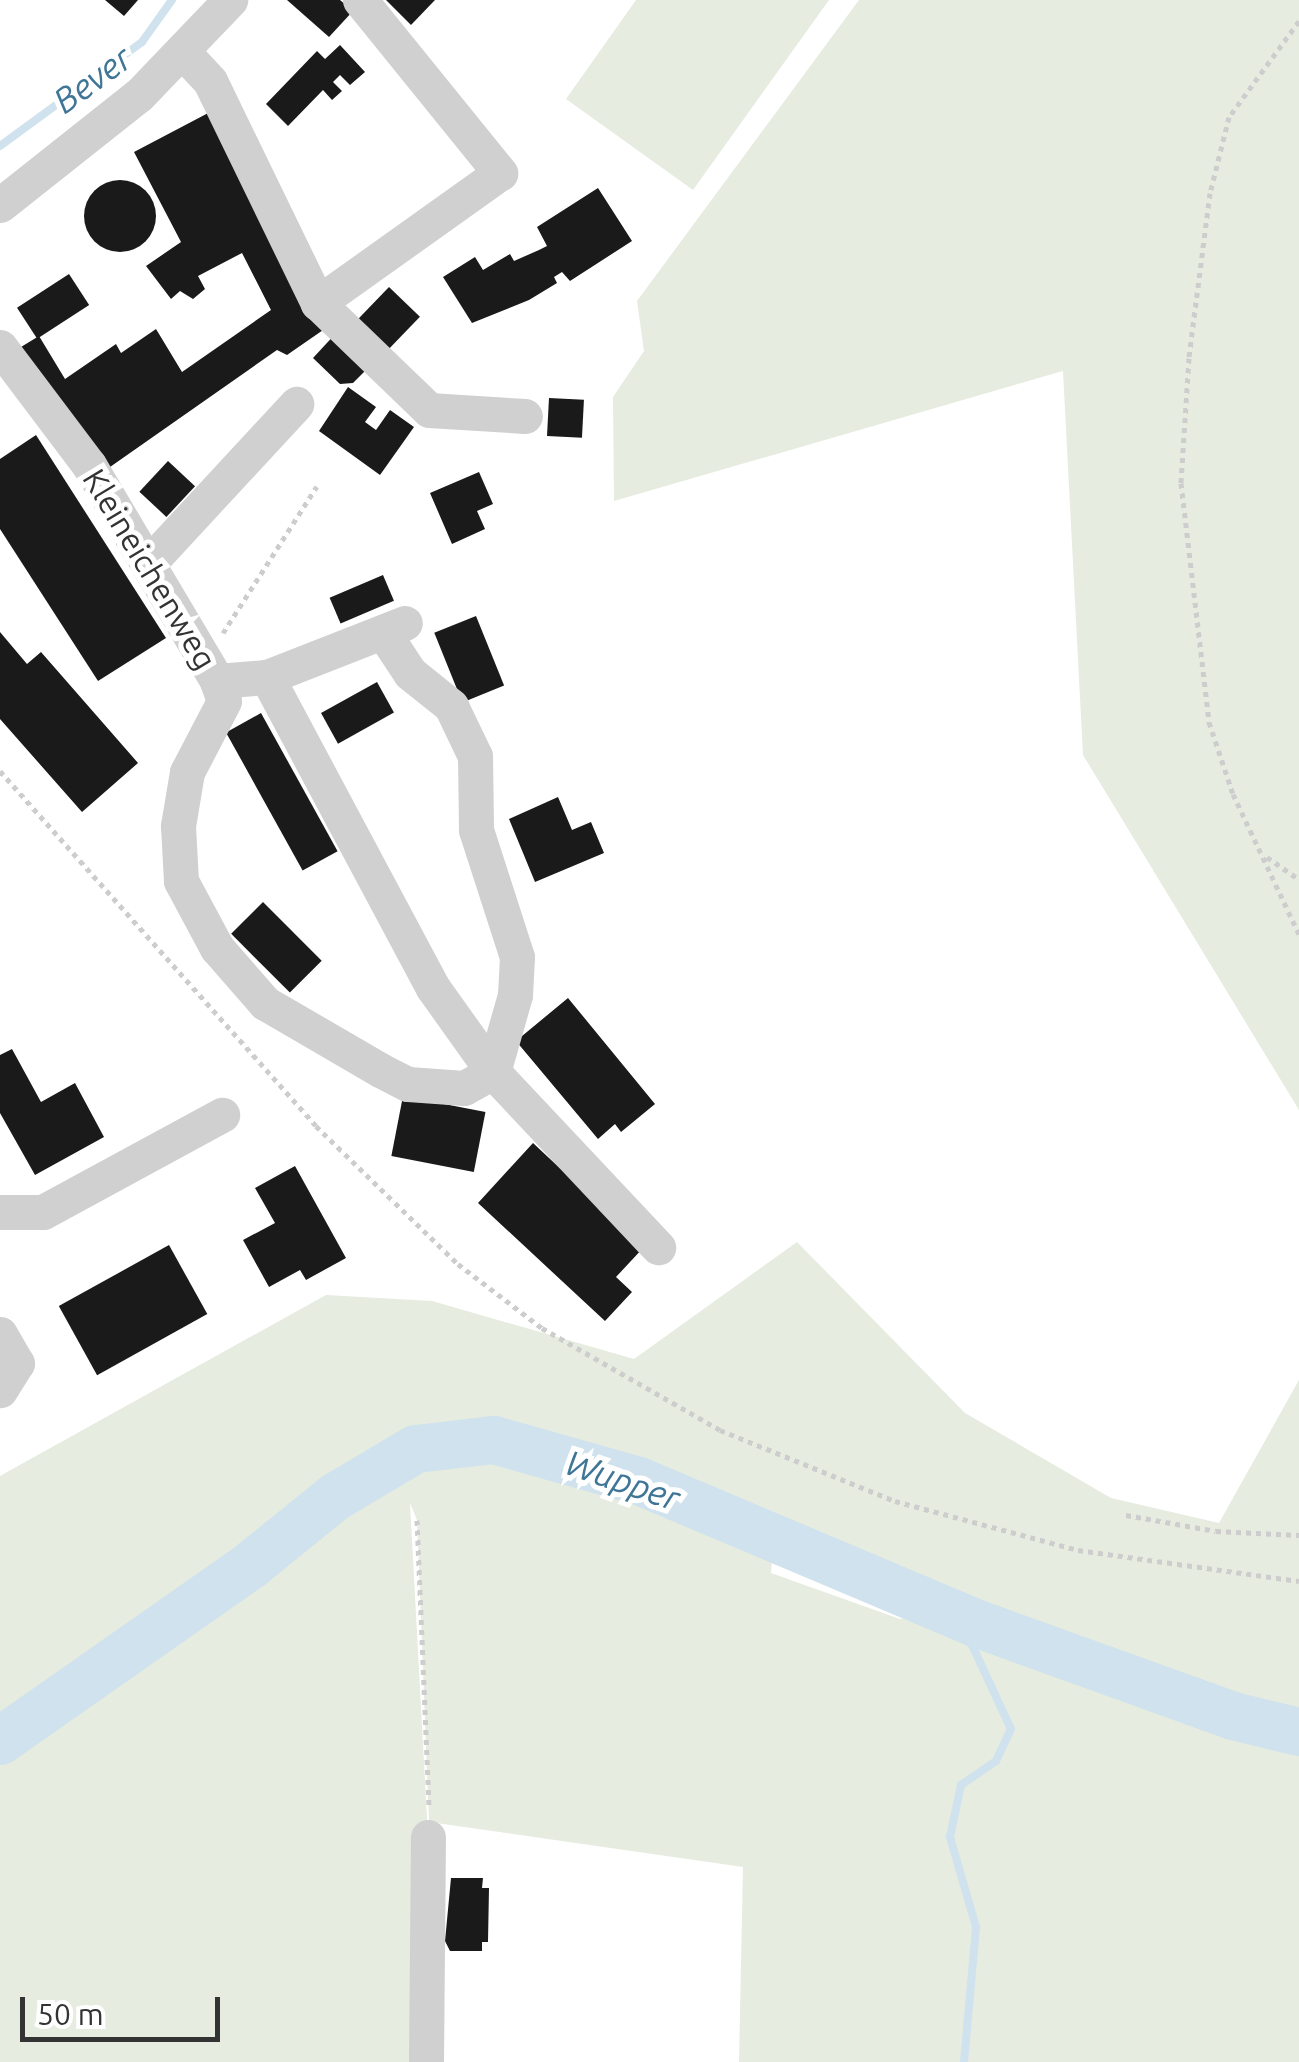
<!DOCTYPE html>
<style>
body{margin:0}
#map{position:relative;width:1299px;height:2062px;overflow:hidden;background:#fff;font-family:Ubuntu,sans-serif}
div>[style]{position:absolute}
.green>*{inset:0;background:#e6ecdf}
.stream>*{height:8px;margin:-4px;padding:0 4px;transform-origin:4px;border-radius:4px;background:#cfe2ee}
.river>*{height:48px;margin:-24px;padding:0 24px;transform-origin:24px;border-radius:24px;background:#cfe2ee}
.building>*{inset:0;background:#1a1a1a;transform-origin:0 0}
.round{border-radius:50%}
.path>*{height:5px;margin-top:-2.5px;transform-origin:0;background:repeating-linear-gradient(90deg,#cdcdcd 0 5px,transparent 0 10px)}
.minor>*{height:35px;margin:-17.5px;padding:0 17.5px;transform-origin:17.5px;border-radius:17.5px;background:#d0d0d0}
span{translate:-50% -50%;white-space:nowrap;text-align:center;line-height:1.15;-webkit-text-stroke:10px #fff;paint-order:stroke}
.street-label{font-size:32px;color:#333}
.water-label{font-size:35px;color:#3f7597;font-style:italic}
.scale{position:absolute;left:20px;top:1997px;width:200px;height:45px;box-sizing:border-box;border:5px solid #333;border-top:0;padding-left:12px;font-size:30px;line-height:35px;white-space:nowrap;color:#333;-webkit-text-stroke:8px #fff;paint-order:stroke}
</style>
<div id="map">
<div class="green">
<div style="clip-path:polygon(636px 0,829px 0,693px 190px,566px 99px)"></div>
<div style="clip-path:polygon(859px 0,1299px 0,1299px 1110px,1083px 755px,1063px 371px,614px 501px,613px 397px,644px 351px,637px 301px)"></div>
<div style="clip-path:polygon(evenodd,797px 1242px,965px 1413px,1111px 1498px,1219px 1523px,1299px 1380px,1299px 2062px,739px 2062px,743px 1867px,429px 1822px,417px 1520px,410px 1503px,428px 1837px,420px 2062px,0 2062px,0 1476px,326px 1295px,432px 1301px,634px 1359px,797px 1242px,773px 1549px,1103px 1646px,1221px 1693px,949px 1606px,900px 1619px,771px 1573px,773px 1549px)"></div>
</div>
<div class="stream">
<div style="left:0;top:146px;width:176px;rotate:-36.2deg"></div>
<div style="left:142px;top:42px;width:52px;rotate:-54.5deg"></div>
<div style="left:964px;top:2062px;width:136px;rotate:-84.9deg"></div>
<div style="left:976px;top:1927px;width:94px;rotate:-106.1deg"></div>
<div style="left:950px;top:1837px;width:53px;rotate:-78.1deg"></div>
<div style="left:961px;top:1785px;width:42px;rotate:-34.4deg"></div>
<div style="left:996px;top:1761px;width:35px;rotate:-65deg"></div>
<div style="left:1011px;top:1729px;width:95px;rotate:-114.9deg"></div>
<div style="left:971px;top:1643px;width:20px;rotate:-70deg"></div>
</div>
<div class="river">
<div style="left:0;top:1741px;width:307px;rotate:-35deg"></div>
<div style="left:251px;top:1565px;width:108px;rotate:-39deg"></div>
<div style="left:335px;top:1497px;width:94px;rotate:-30.7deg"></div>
<div style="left:416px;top:1449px;width:79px;rotate:-6.6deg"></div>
<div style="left:494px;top:1440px;width:151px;rotate:15.8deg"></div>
<div style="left:639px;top:1481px;width:368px;rotate:22.9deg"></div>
<div style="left:978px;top:1624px;width:271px;rotate:19.8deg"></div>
<div style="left:1233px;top:1716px;width:68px;rotate:13.6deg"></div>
</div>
<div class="building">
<div style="clip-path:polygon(105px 0,138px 0,124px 16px)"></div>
<div style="clip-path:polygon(287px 0,340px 0,353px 11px,329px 37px)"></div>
<div style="clip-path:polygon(386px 0,435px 0,411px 25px)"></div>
<div style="clip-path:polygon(340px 45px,365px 72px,350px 85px,340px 75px,333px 82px,342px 91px,332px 100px,323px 90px,288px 126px,266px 104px,317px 51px,325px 59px)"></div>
<div style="clip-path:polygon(212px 111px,326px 328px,287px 355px,277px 350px,110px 467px,21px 347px,39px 336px,65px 379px,116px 344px,121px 353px,156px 329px,182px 372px,271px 310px,242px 253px,198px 276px,205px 289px,193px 299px,180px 291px,171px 299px,146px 266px,181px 242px,134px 152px)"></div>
<div class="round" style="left:84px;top:180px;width:72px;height:72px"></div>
<div style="clip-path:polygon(598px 188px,632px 241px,570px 281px,562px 272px,554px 277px,557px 283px,529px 300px,472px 323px,443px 277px,475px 257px,483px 270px,510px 254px,514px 261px,539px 250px,547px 246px,537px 227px)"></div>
<div style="left:69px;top:274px;width:37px;height:62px;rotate:57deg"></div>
<div style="left:389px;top:287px;width:43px;height:51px;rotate:44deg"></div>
<div style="clip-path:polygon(338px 331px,372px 364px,353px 383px,340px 384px,313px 358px)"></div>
<div style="clip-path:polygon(348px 387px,376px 407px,365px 422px,376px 430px,390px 410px,414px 427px,380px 475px,319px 431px)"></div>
<div style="left:549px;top:398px;width:35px;height:38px;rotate:3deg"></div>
<div style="clip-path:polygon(36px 435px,166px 638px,98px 681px,0 529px,0 459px)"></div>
<div style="left:168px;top:461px;width:37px;height:42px;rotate:43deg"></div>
<div style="clip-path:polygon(479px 472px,493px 504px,477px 511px,485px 529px,452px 544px,430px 493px)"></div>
<div style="left:383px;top:575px;width:28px;height:58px;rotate:67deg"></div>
<div style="left:476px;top:616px;width:75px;height:45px;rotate:68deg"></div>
<div style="clip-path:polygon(0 632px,27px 664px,41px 652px,138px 763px,82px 812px,0 719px)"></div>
<div style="left:377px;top:682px;width:35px;height:64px;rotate:61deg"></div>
<div style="left:261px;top:713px;width:158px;height:40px;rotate:61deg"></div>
<div style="clip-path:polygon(558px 797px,572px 830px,591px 822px,604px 853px,535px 882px,509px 819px)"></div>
<div style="left:263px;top:902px;width:83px;height:45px;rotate:45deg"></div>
<div style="clip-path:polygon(568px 998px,655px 1104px,621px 1132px,615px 1124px,598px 1139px,516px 1041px)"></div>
<div style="clip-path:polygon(12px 1049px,41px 1102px,75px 1083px,104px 1137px,35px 1175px,0 1113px,0 1055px)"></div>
<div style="left:403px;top:1096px;width:84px;height:61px;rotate:11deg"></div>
<div style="clip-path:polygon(533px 1143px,644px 1247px,616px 1277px,632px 1292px,605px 1321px,478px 1203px)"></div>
<div style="clip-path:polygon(295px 1166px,346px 1258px,306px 1280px,300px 1270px,269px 1287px,243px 1240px,275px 1223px,255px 1188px)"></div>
<div style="left:169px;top:1245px;width:79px;height:126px;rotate:61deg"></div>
<div style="clip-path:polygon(451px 1878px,483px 1878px,482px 1888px,489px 1888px,488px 1942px,482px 1942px,482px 1951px,450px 1951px,445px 1941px)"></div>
</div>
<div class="path">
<div style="left:1299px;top:21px;width:119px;rotate:126.1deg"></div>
<div style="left:1229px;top:117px;width:78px;rotate:104deg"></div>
<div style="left:1210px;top:193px;width:166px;rotate:97.3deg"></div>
<div style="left:1189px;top:358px;width:125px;rotate:93.7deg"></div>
<div style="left:1181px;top:483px;width:241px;rotate:83.3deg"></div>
<div style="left:1209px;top:722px;width:76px;rotate:71.6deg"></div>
<div style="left:1233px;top:794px;width:155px;rotate:64.8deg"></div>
<div style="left:223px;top:633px;width:174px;rotate:-57.4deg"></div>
<div style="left:0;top:771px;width:475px;rotate:48.3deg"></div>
<div style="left:316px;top:1126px;width:198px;rotate:44.2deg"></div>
<div style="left:458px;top:1264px;width:106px;rotate:37.3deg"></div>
<div style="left:542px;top:1328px;width:205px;rotate:29.8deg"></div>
<div style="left:720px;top:1430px;width:189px;rotate:22.1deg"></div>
<div style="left:895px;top:1501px;width:189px;rotate:15deg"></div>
<div style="left:1078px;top:1550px;width:223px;rotate:8deg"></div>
<div style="left:1267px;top:857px;width:39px;rotate:35deg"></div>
<div style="left:1126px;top:1515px;width:91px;rotate:10.1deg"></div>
<div style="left:1216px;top:1531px;width:83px;rotate:2.8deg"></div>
<div style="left:417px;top:1520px;width:286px;rotate:87.6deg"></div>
</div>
<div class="minor">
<div style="left:360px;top:0;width:223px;rotate:51deg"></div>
<div style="left:500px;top:173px;width:224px;rotate:144.5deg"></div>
<div style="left:318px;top:303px;width:154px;rotate:43.9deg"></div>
<div style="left:429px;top:410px;width:96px;rotate:3.6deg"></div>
<div style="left:182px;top:51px;width:41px;rotate:47deg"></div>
<div style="left:210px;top:81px;width:247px;rotate:64.1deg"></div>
<div style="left:0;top:205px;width:177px;rotate:-38.4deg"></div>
<div style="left:139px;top:95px;width:132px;rotate:-46.2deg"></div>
<div style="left:0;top:347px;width:148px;rotate:53deg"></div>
<div style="left:89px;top:465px;width:251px;rotate:59.3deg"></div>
<div style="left:217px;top:681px;width:50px;rotate:-4.6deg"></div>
<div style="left:267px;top:677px;width:148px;rotate:-21.4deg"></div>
<div style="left:149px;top:563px;width:217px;rotate:-47.2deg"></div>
<div style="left:383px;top:632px;width:49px;rotate:56.6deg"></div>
<div style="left:410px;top:673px;width:53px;rotate:38.8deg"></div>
<div style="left:451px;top:706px;width:55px;rotate:64.4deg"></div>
<div style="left:475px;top:756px;width:74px;rotate:89.2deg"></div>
<div style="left:476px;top:830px;width:133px;rotate:72.1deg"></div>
<div style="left:517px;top:957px;width:38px;rotate:93deg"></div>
<div style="left:515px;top:995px;width:80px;rotate:105.9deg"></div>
<div style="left:493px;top:1072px;width:241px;rotate:46.7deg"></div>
<div style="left:217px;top:681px;width:21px;rotate:71deg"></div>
<div style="left:224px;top:701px;width:80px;rotate:117.5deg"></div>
<div style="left:187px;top:772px;width:55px;rotate:99.5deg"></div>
<div style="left:178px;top:826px;width:55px;rotate:86.9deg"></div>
<div style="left:181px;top:881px;width:76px;rotate:61.8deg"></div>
<div style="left:217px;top:948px;width:73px;rotate:48.9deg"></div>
<div style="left:265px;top:1003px;width:133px;rotate:30.2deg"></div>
<div style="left:380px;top:1070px;width:31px;rotate:27deg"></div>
<div style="left:408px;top:1084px;width:56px;rotate:4.1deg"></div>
<div style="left:464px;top:1088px;width:33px;rotate:-29deg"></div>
<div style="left:493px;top:1072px;width:103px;rotate:-125.5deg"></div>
<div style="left:433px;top:988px;width:353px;rotate:-118.1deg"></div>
<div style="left:0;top:1212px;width:43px"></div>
<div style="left:43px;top:1212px;width:204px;rotate:-28.5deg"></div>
<div style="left:0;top:1334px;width:34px;rotate:60deg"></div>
<div style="left:17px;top:1363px;width:32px;rotate:122deg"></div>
<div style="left:426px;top:2062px;width:225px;rotate:-89.5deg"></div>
</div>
<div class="street-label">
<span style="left:150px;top:569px;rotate:59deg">Kleineichenweg</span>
</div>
<div class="water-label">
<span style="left:92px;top:79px;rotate:-36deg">Bever</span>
<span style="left:623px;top:1480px;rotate:19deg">Wupper</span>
</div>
<div class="scale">50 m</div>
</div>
